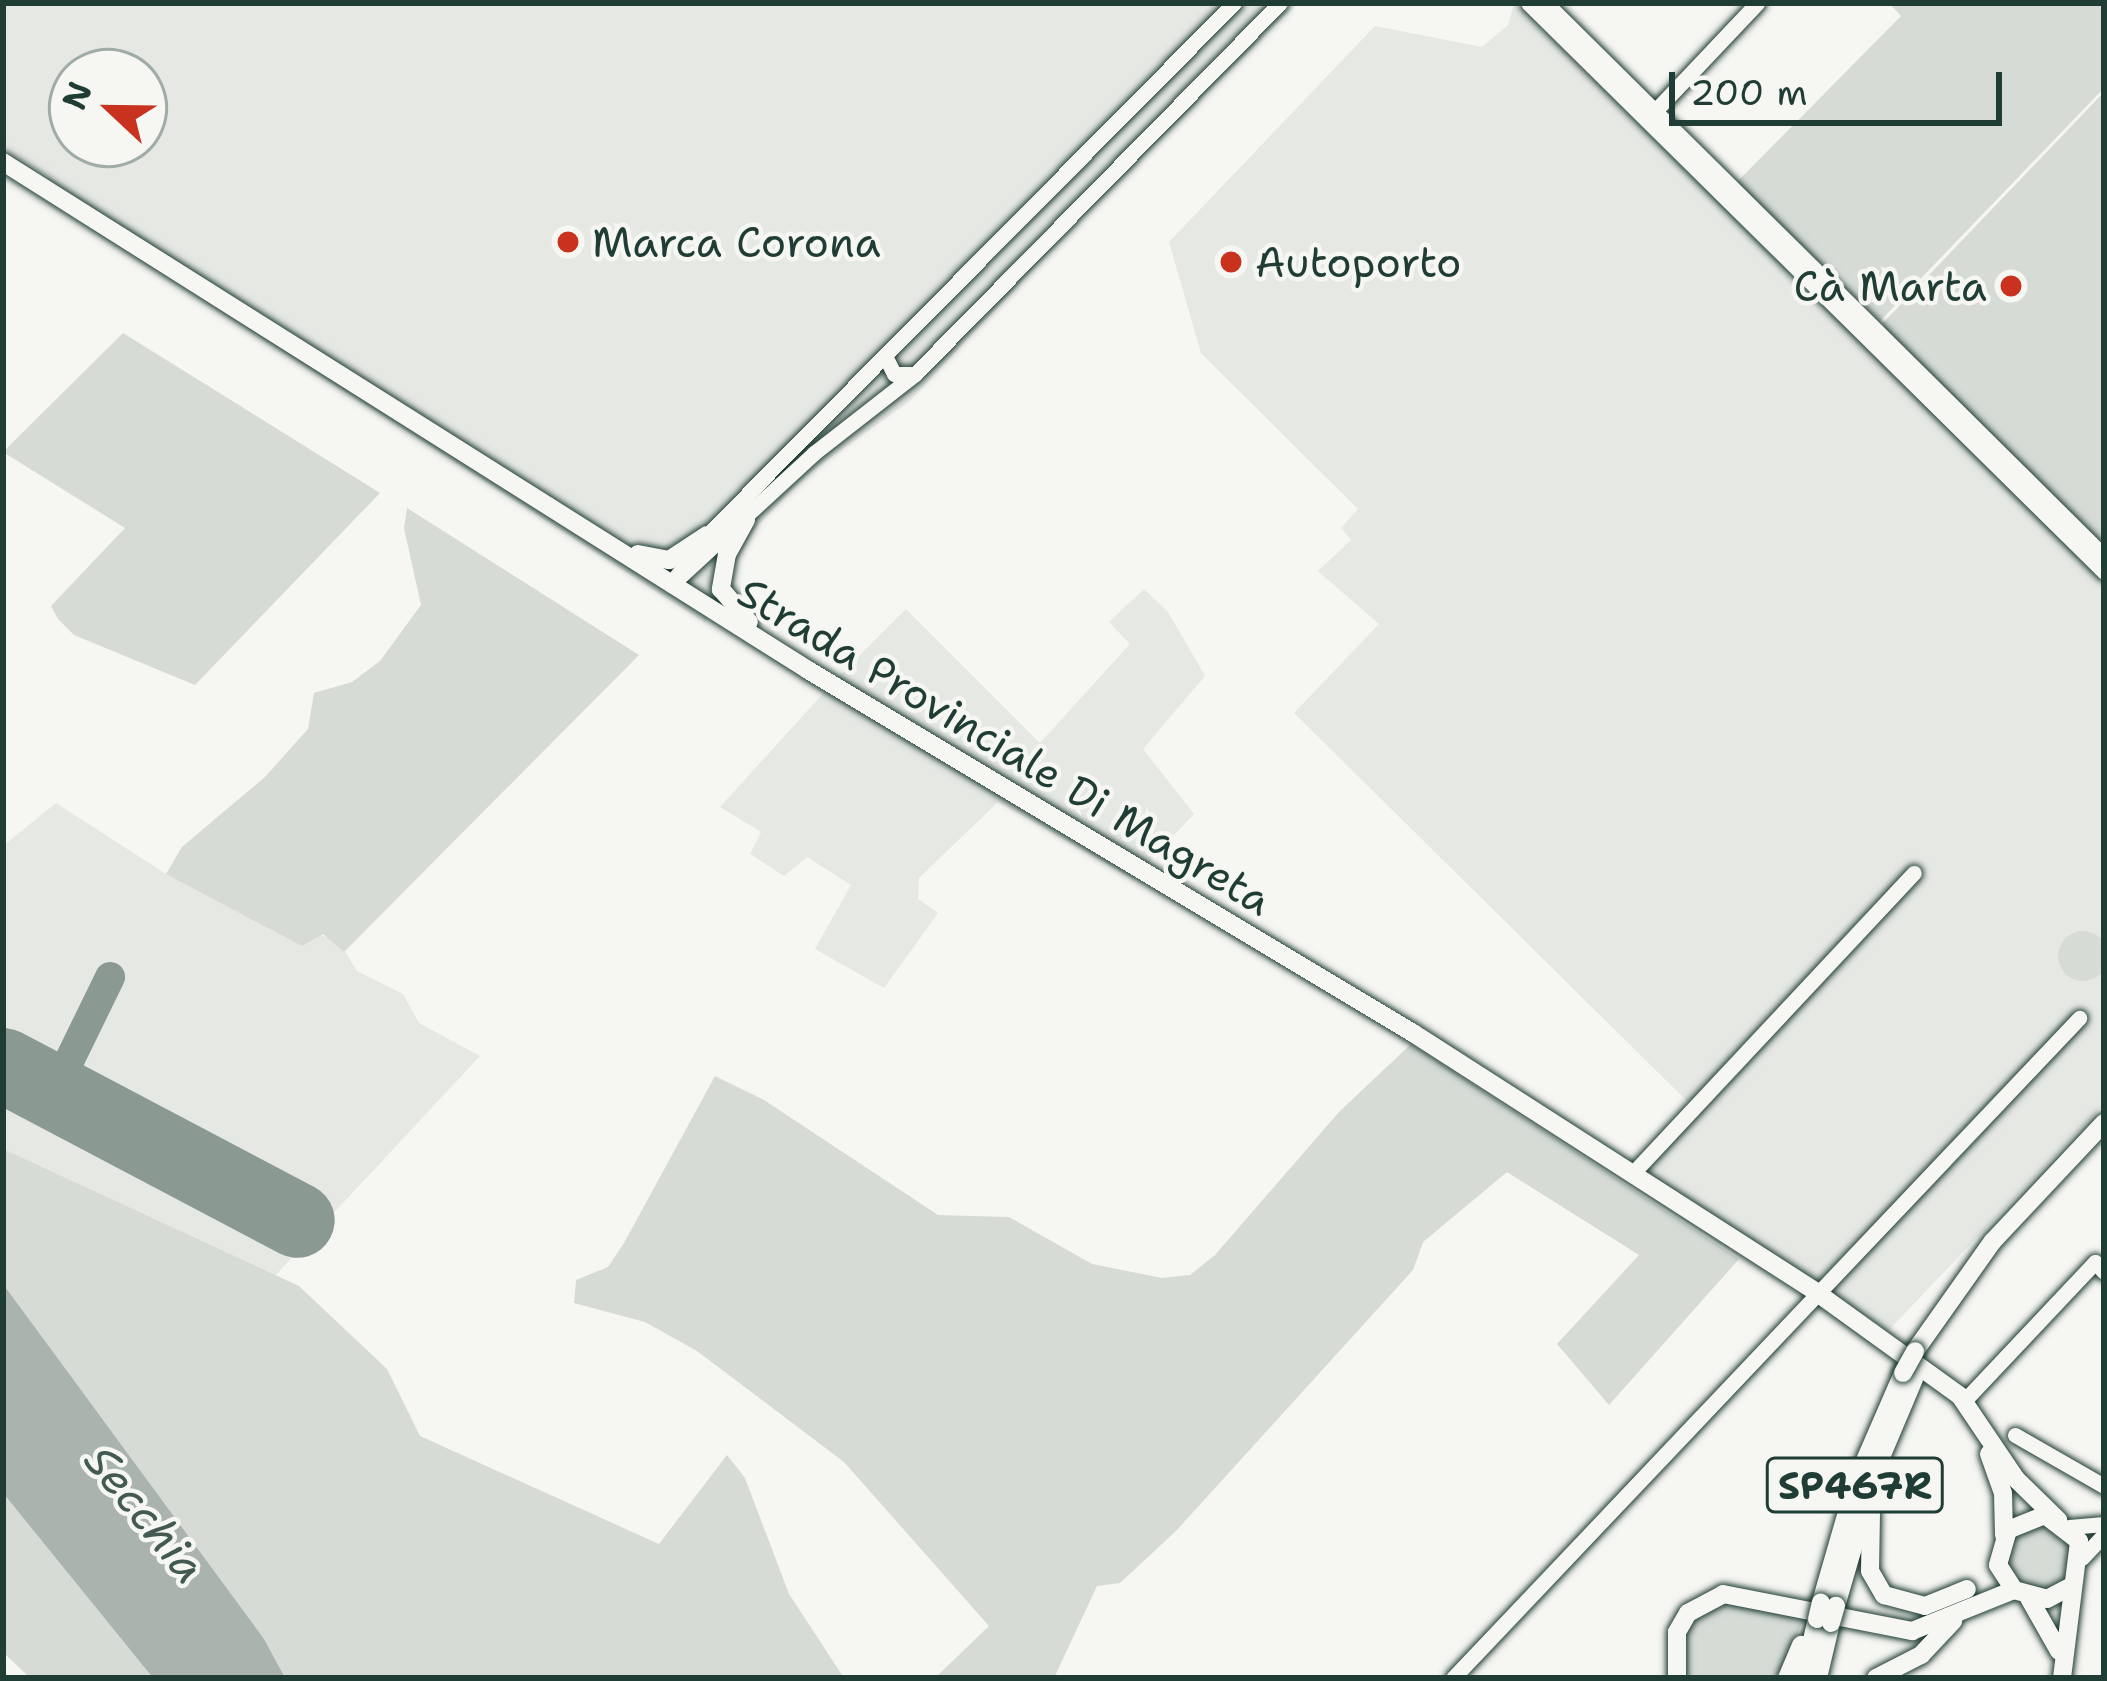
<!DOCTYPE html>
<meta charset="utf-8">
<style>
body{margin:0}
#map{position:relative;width:2107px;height:1681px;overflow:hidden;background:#f6f6f2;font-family:"Shantell Sans",sans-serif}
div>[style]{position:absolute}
.built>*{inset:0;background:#e6e8e4}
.green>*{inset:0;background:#d6dbd6}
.round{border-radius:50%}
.water>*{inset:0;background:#aab3ae}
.taxiway>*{height:30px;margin:-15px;padding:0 15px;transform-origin:15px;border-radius:15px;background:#8a9a93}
.runway>*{height:75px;margin:-37.5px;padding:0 37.5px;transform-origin:37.5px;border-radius:37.5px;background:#8a9a93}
.roads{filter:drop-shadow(0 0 3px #1f3d34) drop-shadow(0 0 3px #1f3d34)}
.minor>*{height:15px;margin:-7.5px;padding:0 7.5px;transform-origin:7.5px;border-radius:7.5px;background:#f6f6f2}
.major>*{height:18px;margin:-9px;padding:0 9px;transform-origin:9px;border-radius:9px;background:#f6f6f2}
.bridges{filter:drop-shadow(0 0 3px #1f3d34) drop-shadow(0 0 3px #1f3d34)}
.major-bridge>*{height:18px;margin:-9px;padding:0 9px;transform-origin:9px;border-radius:9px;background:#f6f6f2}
.dots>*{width:33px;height:33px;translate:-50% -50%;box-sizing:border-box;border:6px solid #f6f6f2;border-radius:50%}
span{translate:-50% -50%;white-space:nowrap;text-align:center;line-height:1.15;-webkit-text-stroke:9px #f6f6f2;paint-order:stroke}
.shield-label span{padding:3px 9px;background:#f6f6f2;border:3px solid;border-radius:9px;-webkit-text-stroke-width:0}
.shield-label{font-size:39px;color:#1f3d34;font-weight:700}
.poi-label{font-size:42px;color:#1f3d34}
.left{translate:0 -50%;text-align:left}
.right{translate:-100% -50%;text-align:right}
.street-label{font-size:42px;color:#1f3d34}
.water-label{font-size:45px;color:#425a52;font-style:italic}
.frame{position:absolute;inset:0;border:6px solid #1f3d34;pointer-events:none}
.north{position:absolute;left:48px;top:48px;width:120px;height:120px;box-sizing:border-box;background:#f6f6f2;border:3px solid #a0aca6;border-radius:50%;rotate:292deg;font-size:33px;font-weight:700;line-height:48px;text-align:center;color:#1f3d34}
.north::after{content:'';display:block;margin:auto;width:42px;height:54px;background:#c8321e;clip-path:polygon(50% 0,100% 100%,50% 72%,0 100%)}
.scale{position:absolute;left:1669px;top:72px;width:333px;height:54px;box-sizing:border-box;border:6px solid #1f3d34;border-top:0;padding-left:15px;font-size:36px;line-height:42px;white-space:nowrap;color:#1f3d34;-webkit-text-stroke:9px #f6f6f2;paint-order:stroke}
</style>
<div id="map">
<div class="built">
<div style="clip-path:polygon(evenodd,3px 3px,1298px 3px,1081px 217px,911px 400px,804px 477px,751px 533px,705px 623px,35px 192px,49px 177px,3px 148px,3px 3px,72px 72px,144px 72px,144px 144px,72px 144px,72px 72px)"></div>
<div style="clip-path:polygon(1514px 3px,2104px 576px,2104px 1104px,1888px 1331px,1632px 1164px,1689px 1103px,1294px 713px,1379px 624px,1318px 571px,1351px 540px,1341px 528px,1358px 509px,1201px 353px,1169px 242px,1375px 26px,1482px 47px,1508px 25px)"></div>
<div style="clip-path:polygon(1144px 589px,1168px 612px,1205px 676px,1143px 749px,1194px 814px,1133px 879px,998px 802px,919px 878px,918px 899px,938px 913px,884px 988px,815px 949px,851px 885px,807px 857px,784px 876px,750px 854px,761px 832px,720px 807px,839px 676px,906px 609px,1040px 743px,1130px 644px,1109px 622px)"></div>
<div style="clip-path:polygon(56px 803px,166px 874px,339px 942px,357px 971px,403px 994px,419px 1023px,480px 1056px,273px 1278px,3px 1150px,3px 846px)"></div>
</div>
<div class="green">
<div style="clip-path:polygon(1889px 3px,2104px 3px,2104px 88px,1880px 321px,1737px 182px,1901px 16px)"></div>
<div style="clip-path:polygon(2104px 92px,2104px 546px,1896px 356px,1883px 323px)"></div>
<div style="clip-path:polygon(123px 333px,380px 493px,195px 685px,74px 635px,58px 619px,51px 606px,125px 528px,3px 452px)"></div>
<div style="clip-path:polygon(407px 508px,639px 655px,344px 952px,323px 934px,302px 946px,166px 874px,182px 847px,265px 777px,308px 729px,314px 693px,352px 682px,380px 661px,421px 605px,404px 528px)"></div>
<div class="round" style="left:2058px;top:931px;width:50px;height:50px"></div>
<div style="clip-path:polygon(1411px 1044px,1739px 1259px,1609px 1405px,1557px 1344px,1639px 1255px,1507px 1172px,1423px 1242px,1413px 1270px,1176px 1531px,1120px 1583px,1097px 1586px,1054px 1678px,935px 1678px,989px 1626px,844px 1462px,697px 1351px,645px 1322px,574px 1303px,576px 1280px,608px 1267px,624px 1243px,715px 1076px,764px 1100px,938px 1215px,1009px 1217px,1092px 1264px,1162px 1278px,1190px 1275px,1215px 1255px,1339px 1112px)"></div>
<div style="clip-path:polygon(3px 1149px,299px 1286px,387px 1369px,420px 1436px,659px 1544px,727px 1455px,745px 1478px,789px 1594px,844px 1678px,285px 1678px,3px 1284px)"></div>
<div style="clip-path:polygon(3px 1493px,153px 1678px,30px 1678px,3px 1652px)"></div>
<div class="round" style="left:2008px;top:1526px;width:64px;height:64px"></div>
<div style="clip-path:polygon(1725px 1600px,1805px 1614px,1781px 1678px,1686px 1678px,1681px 1640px,1691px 1621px)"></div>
</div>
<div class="water">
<div style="clip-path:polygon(3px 1284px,264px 1639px,285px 1678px,153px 1678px,3px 1493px)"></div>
</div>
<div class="taxiway">
<div style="left:54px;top:1092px;width:128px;rotate:-64deg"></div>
</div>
<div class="runway">
<div style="left:3px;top:1065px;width:332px;rotate:27.8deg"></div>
</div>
<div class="roads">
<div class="minor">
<div style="left:1528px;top:3px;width:810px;rotate:44.65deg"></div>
<div style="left:1546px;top:3px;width:786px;rotate:44.74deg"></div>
<div style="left:1655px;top:111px;width:149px;rotate:-46.6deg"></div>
<div style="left:885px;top:356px;width:20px;rotate:63deg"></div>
<div style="left:894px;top:374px;width:21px"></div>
<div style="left:672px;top:582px;width:59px;rotate:-53.3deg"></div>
<div style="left:707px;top:535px;width:749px;rotate:-45.27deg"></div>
<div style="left:671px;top:585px;width:195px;rotate:-42.7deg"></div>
<div style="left:814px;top:453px;width:128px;rotate:-38deg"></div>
<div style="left:915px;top:374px;width:520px;rotate:-45.47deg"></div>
<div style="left:1633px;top:1173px;width:411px;rotate:-46.9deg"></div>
<div style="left:1964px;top:1401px;width:191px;rotate:-46.7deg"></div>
<div style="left:2095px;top:1262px;width:13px;rotate:48deg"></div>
<div style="left:2015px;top:1435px;width:103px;rotate:29.8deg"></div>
<div style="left:2069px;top:1527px;width:35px;rotate:-5deg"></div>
<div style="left:2082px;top:1558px;width:33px;rotate:-47deg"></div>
<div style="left:1453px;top:1678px;width:910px;rotate:-46.51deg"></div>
</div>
<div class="major">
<div style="left:3px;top:162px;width:952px;rotate:32.25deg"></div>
<div style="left:808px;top:670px;width:706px;rotate:30.96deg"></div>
<div style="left:1413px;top:1033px;width:479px;rotate:32.7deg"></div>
<div style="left:1816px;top:1292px;width:178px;rotate:35.8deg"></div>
<div style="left:1960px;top:1396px;width:100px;rotate:56deg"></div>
<div style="left:2016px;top:1479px;width:59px;rotate:44.3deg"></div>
<div style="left:746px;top:520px;width:39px;rotate:119deg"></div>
<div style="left:727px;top:554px;width:36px;rotate:100deg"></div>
<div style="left:721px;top:589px;width:43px;rotate:49.7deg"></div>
<div style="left:638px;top:554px;width:32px;rotate:11deg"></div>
<div style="left:669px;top:560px;width:45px;rotate:-33.3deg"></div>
<div style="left:1915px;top:1351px;width:135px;rotate:-54.7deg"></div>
<div style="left:1993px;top:1241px;width:162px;rotate:-46.8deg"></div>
<div style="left:1989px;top:1454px;width:41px;rotate:70.3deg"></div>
<div style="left:2003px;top:1493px;width:42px;rotate:88.6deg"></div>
<div style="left:1871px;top:1514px;width:57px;rotate:91deg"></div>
<div style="left:1870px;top:1571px;width:28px;rotate:60deg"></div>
<div style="left:1884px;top:1595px;width:42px;rotate:15deg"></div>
<div style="left:1925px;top:1606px;width:45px;rotate:-22deg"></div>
<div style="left:2029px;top:1598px;width:61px;rotate:60.5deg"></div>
<div style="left:1821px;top:1602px;width:126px;rotate:-73.9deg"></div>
<div style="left:1856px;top:1481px;width:118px;rotate:-66.5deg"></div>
<div style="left:1836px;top:1606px;width:143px;rotate:-73.7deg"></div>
<div style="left:1876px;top:1469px;width:98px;rotate:-67.1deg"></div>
<div style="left:1677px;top:1678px;width:46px;rotate:-90deg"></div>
<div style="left:1677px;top:1632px;width:22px;rotate:-60deg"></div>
<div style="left:1688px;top:1613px;width:40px;rotate:-28deg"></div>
<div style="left:1723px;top:1594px;width:193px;rotate:11.1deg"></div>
<div style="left:1912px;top:1631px;width:110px;rotate:-21.9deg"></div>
<div style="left:1787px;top:1678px;width:36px;rotate:-67deg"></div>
<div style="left:1803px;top:1678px;width:61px;rotate:-76.7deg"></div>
<div style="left:1818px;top:1678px;width:57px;rotate:-76.7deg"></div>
<div style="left:1876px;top:1678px;width:51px;rotate:-27.1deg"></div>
<div style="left:1921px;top:1655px;width:47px;rotate:-46.7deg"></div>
<div style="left:2062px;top:1678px;width:138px;rotate:-82.9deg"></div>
<div style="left:2079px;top:1541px;width:43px;rotate:-142.6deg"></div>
<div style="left:2045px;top:1515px;width:40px;rotate:158deg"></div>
<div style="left:2008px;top:1530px;width:36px;rotate:106deg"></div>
<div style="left:1998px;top:1565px;width:30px;rotate:57deg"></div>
<div style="left:2014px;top:1590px;width:34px;rotate:15deg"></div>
<div style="left:2047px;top:1599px;width:27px;rotate:-28deg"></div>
</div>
</div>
<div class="bridges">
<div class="major-bridge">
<div style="left:1903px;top:1373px;width:25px;rotate:-61deg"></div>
<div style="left:1817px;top:1619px;width:17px;rotate:-77deg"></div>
<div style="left:1831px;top:1623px;width:18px;rotate:-74deg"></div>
</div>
</div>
<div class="dots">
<div style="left:568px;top:242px;background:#c8321e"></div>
<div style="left:1231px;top:262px;background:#c8321e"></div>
<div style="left:2011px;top:286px;background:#c8321e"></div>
</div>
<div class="shield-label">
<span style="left:1855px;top:1485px">SP467R</span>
</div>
<div class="poi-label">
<span class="left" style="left:592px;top:242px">Marca Corona</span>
<span class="left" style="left:1255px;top:262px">Autoporto</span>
<span class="right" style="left:1987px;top:286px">Cà Marta</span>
</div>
<div class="street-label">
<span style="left:1005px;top:746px;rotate:31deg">Strada Provinciale Di Magreta</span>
</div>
<div class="water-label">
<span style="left:145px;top:1514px;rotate:51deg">Secchia</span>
</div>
<div class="frame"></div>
<div class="north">N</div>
<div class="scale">200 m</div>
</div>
